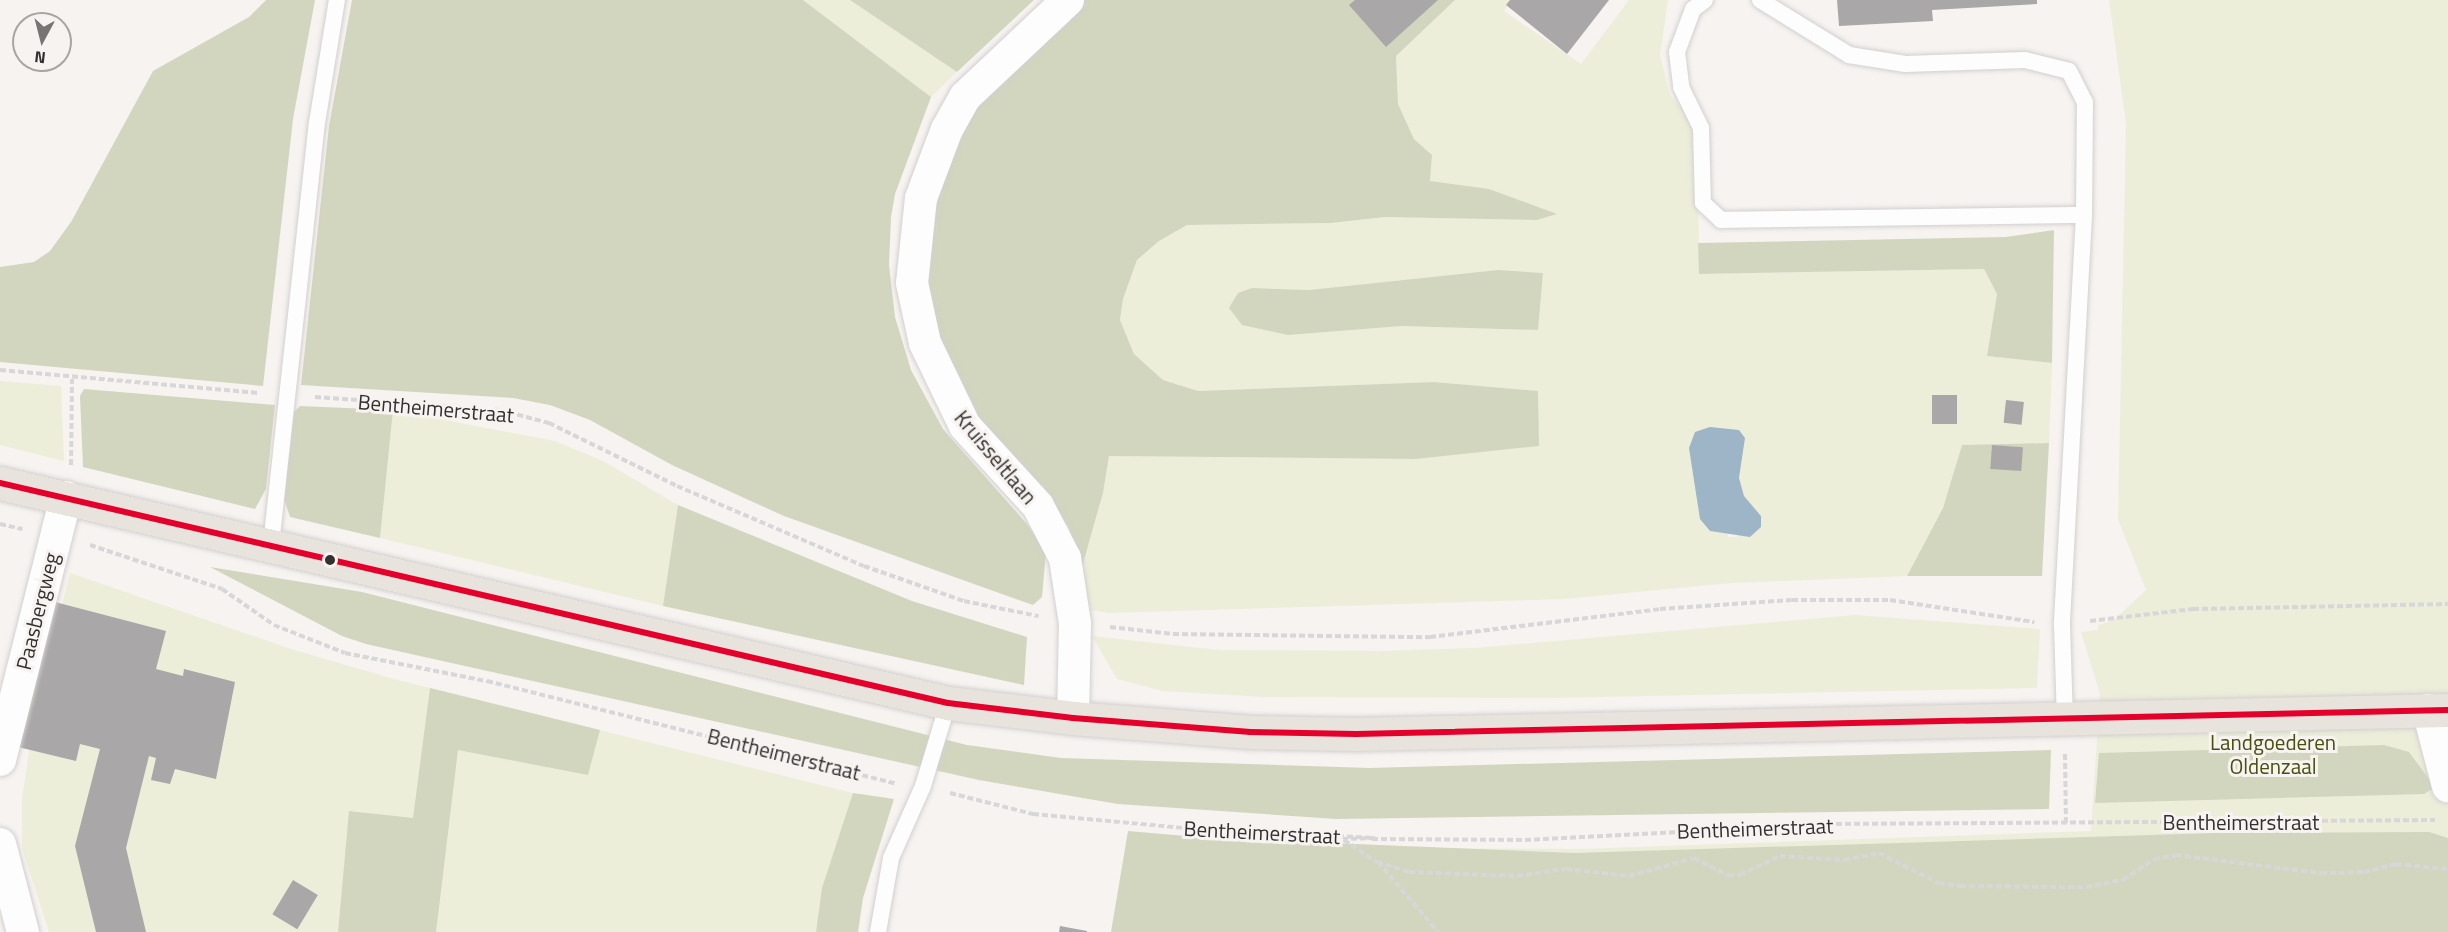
<!DOCTYPE html>
<style>
body{margin:0}
#map{position:relative;width:2448px;height:932px;overflow:hidden;background:#f6f3f1;font-family:"Titillium Web",sans-serif}
div>[style]{position:absolute}
.green>*{inset:0;background:#eceeda}
.forest>*{inset:0;background:#d2d6be}
.water>*{inset:0;background:#9eb4c7}
.building>*{inset:0;background:#a9a7a7;transform-origin:0 0}
.path>*{height:4px;margin-top:-2px;transform-origin:0;background:repeating-linear-gradient(90deg,#d7d7d7 0 6px,transparent 0 9px)}
.roads{filter:drop-shadow(0 0 2px #d2d0cf) drop-shadow(0 0 2px #d2d0cf)}
.lane>*{height:16px;margin:-8px;padding:0 8px;transform-origin:8px;border-radius:8px;background:#fefdfd}
.street>*{height:32px;margin:-16px;padding:0 16px;transform-origin:16px;border-radius:16px;background:#fefdfd}
.primary>*{height:33px;margin:-16.5px;padding:0 16.5px;transform-origin:16.5px;border-radius:16.5px;background:#e8e3dd}
.bus-1>*{height:6px;margin:-3px;padding:0 3px;transform-origin:3px;border-radius:3px;background:#e4002b}
.dots>*{width:16px;height:16px;translate:-50% -50%;box-sizing:border-box;border:3px solid #f7f3f0;border-radius:50%}
span{translate:-50% -50%;white-space:nowrap;text-align:center;line-height:1.15;-webkit-text-stroke:6px #f7f3f0;paint-order:stroke}
.street-label{font-size:21px;color:#323130}
.park-label{font-size:21px;color:#47500e}
.north{position:absolute;left:12px;top:12px;width:60px;height:60px;box-sizing:border-box;background:#f7f3f0;border:2px solid #a8a5a3;border-radius:50%;rotate:187deg;font-size:16px;font-weight:700;line-height:24px;text-align:center;color:#323130}
.north::after{content:'';display:block;margin:auto;width:21px;height:27px;background:#777574;clip-path:polygon(50% 0,100% 100%,50% 72%,0 100%)}
</style>
<div id="map">
<div class="green">
<div style="clip-path:polygon(803px 0,850px 0,957px 72px,931px 97px)"></div>
<div style="clip-path:polygon(evenodd,1455px 0,1512px 0,1504px 11px,1581px 64px,1629px 0,1668px 0,1660px 55px,1670px 95px,1698px 127px,1699px 274px,1984px 269px,1997px 294px,1987px 356px,2052px 363px,2049px 443px,1962px 445px,1943px 508px,1907px 576px,1731px 583px,1564px 599px,1108px 613px,1089px 610px,1082px 567px,1103px 493px,1109px 456px,1415px 459px,1537px 391px,1434px 382px,1198px 391px,1163px 380px,1134px 354px,1120px 320px,1123px 299px,1137px 260px,1159px 241px,1187px 225px,1331px 223px,1385px 217px,1537px 220px,1556px 214px,1489px 189px,1430px 182px,1432px 155px,1414px 139px,1398px 104px,1396px 56px,1455px 0,1498px 270px,1543px 273px,1538px 330px,1401px 326px,1252px 288px,1309px 290px,1498px 270px,1455px 0,1745px 438px,1739px 478px,1744px 496px,1761px 516px,1736px 537px,1728px 537px,1745px 438px)"></div>
<div style="clip-path:polygon(2109px 0,2448px 0,2448px 932px,1111px 932px,1210px 839px,1395px 848px,1578px 849px,2091px 831px,2100px 694px,2081px 632px,2098px 630px,2098px 625px,2114px 620px,2146px 590px,2118px 519px,2126px 124px)"></div>
<div style="clip-path:polygon(0 381px,61px 386px,64px 461px,0 445px)"></div>
<div style="clip-path:polygon(393px 410px,555px 441px,603px 461px,678px 505px,663px 606px,380px 538px)"></div>
<div style="clip-path:polygon(70px 573px,294px 650px,394px 679px,853px 793px,816px 932px,353px 932px,369px 813px,350px 811px,338px 932px,49px 932px,22px 848px,22px 800px,33px 722px)"></div>
<div style="clip-path:polygon(1855px 615px,2040px 629px,2037px 688px,1551px 698px,1264px 697px,1163px 691px,1117px 679px,1092px 636px,1219px 650px,1380px 651px,1475px 648px)"></div>
</div>
<div class="forest">
<div style="clip-path:polygon(266px 0,315px 0,293px 119px,263px 386px,0 362px,0 267px,34px 262px,50px 251px,71px 222px,153px 71px,249px 17px)"></div>
<div style="clip-path:polygon(352px 0,803px 0,931px 97px,895px 194px,891px 217px,889px 265px,895px 317px,911px 370px,943px 429px,1027px 524px,1046px 552px,1042px 597px,1033px 605px,784px 516px,672px 465px,590px 420px,550px 405px,513px 398px,301px 385px,329px 126px)"></div>
<div style="clip-path:polygon(850px 0,1034px 0,957px 72px)"></div>
<div style="clip-path:polygon(1078px 0,1455px 0,1396px 56px,1398px 104px,1414px 139px,1432px 155px,1430px 181px,1489px 189px,1557px 214px,1537px 220px,1385px 217px,1331px 223px,1187px 225px,1159px 241px,1137px 260px,1123px 299px,1120px 320px,1134px 354px,1163px 380px,1198px 391px,1434px 382px,1538px 391px,1539px 446px,1415px 459px,1109px 456px,1103px 493px,1082px 567px,1069px 528px,1043px 487px,1005px 453px,948px 379px,920px 281px,928px 196px,975px 104px)"></div>
<div style="clip-path:polygon(2054px 230px,2052px 363px,1987px 356px,1997px 294px,1984px 269px,1699px 274px,1698px 243px,2006px 237px)"></div>
<div style="clip-path:polygon(1498px 270px,1543px 273px,1538px 330px,1401px 326px,1288px 335px,1242px 325px,1229px 308px,1238px 293px,1252px 288px,1309px 290px)"></div>
<div style="clip-path:polygon(84px 389px,275px 405px,266px 489px,255px 509px,83px 467px,80px 396px)"></div>
<div style="clip-path:polygon(300px 406px,393px 410px,380px 538px,290px 517px,284px 499px,294px 412px)"></div>
<div style="clip-path:polygon(2049px 443px,2042px 576px,1907px 576px,1943px 508px,1962px 445px)"></div>
<div style="clip-path:polygon(678px 505px,912px 601px,1027px 637px,1024px 685px,663px 606px)"></div>
<div style="clip-path:polygon(210px 567px,362px 592px,967px 745px,1061px 758px,1369px 768px,2051px 750px,2049px 809px,1336px 819px,1118px 804px,979px 780px,366px 644px,342px 636px)"></div>
<div style="clip-path:polygon(430px 688px,600px 730px,588px 775px,458px 750px,436px 932px,338px 932px,349px 811px,413px 818px)"></div>
<div style="clip-path:polygon(2384px 745px,2409px 752px,2435px 787px,2424px 794px,2095px 803px,2099px 753px)"></div>
<div style="clip-path:polygon(853px 793px,894px 799px,863px 898px,858px 932px,816px 932px,822px 888px)"></div>
<div style="clip-path:polygon(1128px 831px,1209px 838px,1575px 853px,2214px 833px,2429px 832px,2448px 838px,2448px 932px,1111px 932px)"></div>
</div>
<div class="water">
<div style="clip-path:polygon(1710px 427px,1739px 430px,1745px 438px,1739px 478px,1744px 496px,1761px 516px,1761px 527px,1750px 537px,1710px 531px,1700px 519px,1689px 448px,1695px 432px)"></div>
</div>
<div class="building">
<div style="clip-path:polygon(1355px 0,1438px 0,1386px 47px,1349px 5px)"></div>
<div style="clip-path:polygon(1510px 0,1609px 0,1567px 54px,1506px 5px)"></div>
<div style="clip-path:polygon(1837px 0,2037px 0,2037px 4px,1932px 10px,1933px 21px,1839px 26px)"></div>
<div style="left:1932px;top:395px;width:25px;height:29px"></div>
<div style="left:2006px;top:400px;width:18px;height:23px;rotate:6deg"></div>
<div style="left:1992px;top:445px;width:31px;height:24px;rotate:4deg"></div>
<div style="clip-path:polygon(55px 602px,166px 631px,156px 669px,183px 676px,184px 669px,235px 682px,216px 779px,175px 769px,170px 784px,151px 780px,156px 758px,149px 756px,126px 848px,146px 932px,96px 932px,75px 846px,100px 749px,80px 744px,76px 761px,18px 747px)"></div>
<div style="left:293px;top:880px;width:29px;height:40px;rotate:31deg"></div>
<div style="clip-path:polygon(1060px 926px,1087px 931px,1087px 932px,1059px 932px)"></div>
</div>
<div class="path">
<div style="left:0;top:370px;width:260px;rotate:5.1deg"></div>
<div style="left:315px;top:397px;width:185px;rotate:4deg"></div>
<div style="left:500px;top:410px;width:51px;rotate:14.9deg"></div>
<div style="left:549px;top:423px;width:143px;rotate:26.2deg"></div>
<div style="left:677px;top:486px;width:203px;rotate:23.2deg"></div>
<div style="left:864px;top:566px;width:106px;rotate:19.3deg"></div>
<div style="left:964px;top:601px;width:76px;rotate:11.5deg"></div>
<div style="left:71px;top:465px;width:86px;rotate:-89.3deg"></div>
<div style="left:0;top:524px;width:23px;rotate:13deg"></div>
<div style="left:90px;top:545px;width:139px;rotate:18.4deg"></div>
<div style="left:222px;top:589px;width:63px;rotate:34.7deg"></div>
<div style="left:274px;top:625px;width:76px;rotate:21.5deg"></div>
<div style="left:345px;top:653px;width:145px;rotate:11.2deg"></div>
<div style="left:487px;top:681px;width:422px;rotate:14.1deg"></div>
<div style="left:2090px;top:621px;width:104px;rotate:-6.6deg"></div>
<div style="left:2193px;top:609px;width:255px;rotate:-1.1deg"></div>
<div style="left:1110px;top:627px;width:63px;rotate:6.3deg"></div>
<div style="left:1173px;top:634px;width:257px;rotate:0.7deg"></div>
<div style="left:1430px;top:637px;width:232px;rotate:-6.9deg"></div>
<div style="left:1660px;top:609px;width:132px;rotate:-3.9deg"></div>
<div style="left:1792px;top:600px;width:98px"></div>
<div style="left:1890px;top:600px;width:146px;rotate:8.7deg"></div>
<div style="left:2065px;top:754px;width:69px;rotate:89.2deg"></div>
<div style="left:950px;top:793px;width:86px;rotate:14.2deg"></div>
<div style="left:1033px;top:814px;width:153px;rotate:5.3deg"></div>
<div style="left:1185px;top:828px;width:190px;rotate:3deg"></div>
<div style="left:1375px;top:838px;width:32px;rotate:178deg"></div>
<div style="left:1372px;top:839px;width:153px;rotate:0.4deg"></div>
<div style="left:1525px;top:840px;width:302px;rotate:-3deg"></div>
<div style="left:1827px;top:824px;width:608px;rotate:-0.38deg"></div>
<div style="left:1344px;top:840px;width:40px;rotate:34deg"></div>
<div style="left:1377px;top:862px;width:34px;rotate:17deg"></div>
<div style="left:1409px;top:872px;width:108px;rotate:2.1deg"></div>
<div style="left:1517px;top:876px;width:49px;rotate:-8.1deg"></div>
<div style="left:1566px;top:869px;width:63px;rotate:6.3deg"></div>
<div style="left:1629px;top:876px;width:67px;rotate:-15.5deg"></div>
<div style="left:1694px;top:858px;width:38px;rotate:27deg"></div>
<div style="left:1728px;top:875px;width:12px"></div>
<div style="left:1740px;top:875px;width:44px;rotate:-25.4deg"></div>
<div style="left:1780px;top:856px;width:64px;rotate:3.6deg"></div>
<div style="left:1844px;top:860px;width:36px;rotate:-11deg"></div>
<div style="left:1879px;top:853px;width:67px;rotate:26.6deg"></div>
<div style="left:1939px;top:883px;width:21px;rotate:8deg"></div>
<div style="left:1960px;top:886px;width:126px;rotate:0.5deg"></div>
<div style="left:2086px;top:887px;width:38px;rotate:-11deg"></div>
<div style="left:2123px;top:880px;width:37px;rotate:-34deg"></div>
<div style="left:2154px;top:859px;width:22px;rotate:-10deg"></div>
<div style="left:2176px;top:855px;width:146px;rotate:7.1deg"></div>
<div style="left:2321px;top:873px;width:43px;rotate:-1.3deg"></div>
<div style="left:2364px;top:872px;width:33px;rotate:-14deg"></div>
<div style="left:2396px;top:864px;width:52px;rotate:5.5deg"></div>
<div style="left:1378px;top:862px;width:92px;rotate:49.4deg"></div>
</div>
<div class="roads">
<div class="lane">
<div style="left:1705px;top:0;width:15px;rotate:143deg"></div>
<div style="left:1693px;top:9px;width:46px;rotate:110.4deg"></div>
<div style="left:1677px;top:52px;width:35px;rotate:83deg"></div>
<div style="left:1681px;top:87px;width:46px;rotate:64deg"></div>
<div style="left:1701px;top:128px;width:75px;rotate:88.5deg"></div>
<div style="left:1703px;top:203px;width:25px;rotate:43deg"></div>
<div style="left:1721px;top:220px;width:363px;rotate:-0.8deg"></div>
<div style="left:1760px;top:0;width:105px;rotate:31.7deg"></div>
<div style="left:1849px;top:55px;width:57px;rotate:9.1deg"></div>
<div style="left:1905px;top:64px;width:120px;rotate:-1.9deg"></div>
<div style="left:2025px;top:60px;width:45px;rotate:14deg"></div>
<div style="left:2069px;top:71px;width:35px;rotate:63deg"></div>
<div style="left:2085px;top:102px;width:113px;rotate:90.5deg"></div>
<div style="left:2084px;top:215px;width:411px;rotate:93.1deg"></div>
<div style="left:2062px;top:625px;width:93px;rotate:88.2deg"></div>
<div style="left:271px;top:545px;width:424px;rotate:-83.8deg"></div>
<div style="left:317px;top:123px;width:125px;rotate:-80.8deg"></div>
<div style="left:878px;top:932px;width:75px;rotate:-80deg"></div>
<div style="left:891px;top:858px;width:79px;rotate:-66deg"></div>
<div style="left:923px;top:786px;width:87px;rotate:-73.2deg"></div>
</div>
<div class="street">
<div style="left:1068px;top:0;width:141px;rotate:136.7deg"></div>
<div style="left:965px;top:97px;width:37px;rotate:119deg"></div>
<div style="left:947px;top:129px;width:74px;rotate:110.6deg"></div>
<div style="left:921px;top:198px;width:85px;rotate:96deg"></div>
<div style="left:912px;top:283px;width:61px;rotate:77.8deg"></div>
<div style="left:925px;top:343px;width:92px;rotate:64.3deg"></div>
<div style="left:965px;top:426px;width:108px;rotate:47.6deg"></div>
<div style="left:1038px;top:506px;width:59px;rotate:62.6deg"></div>
<div style="left:1065px;top:558px;width:66px;rotate:81.3deg"></div>
<div style="left:1075px;top:623px;width:95px;rotate:91.2deg"></div>
<div style="left:2428px;top:710px;width:79px;rotate:75.3deg"></div>
<div style="left:0;top:760px;width:271px;rotate:-75.9deg"></div>
<div style="left:0;top:844px;width:91px;rotate:75.4deg"></div>
</div>
<div class="primary">
<div style="left:0;top:483px;width:973px;rotate:13.07deg"></div>
<div style="left:948px;top:703px;width:126px;rotate:6.8deg"></div>
<div style="left:1073px;top:718px;width:178px;rotate:4.5deg"></div>
<div style="left:1250px;top:732px;width:106px;rotate:1.1deg"></div>
<div style="left:1356px;top:734px;width:1092px;rotate:-1.26deg"></div>
</div>
</div>
<div class="bus-1">
<div style="left:0;top:483px;width:973px;rotate:13.07deg"></div>
<div style="left:948px;top:703px;width:126px;rotate:6.8deg"></div>
<div style="left:1073px;top:718px;width:178px;rotate:4.5deg"></div>
<div style="left:1250px;top:732px;width:106px;rotate:1.1deg"></div>
<div style="left:1356px;top:734px;width:1092px;rotate:-1.26deg"></div>
</div>
<div class="dots">
<div style="left:330px;top:560px;background:#323130"></div>
</div>
<div class="street-label">
<span style="left:436px;top:408px;rotate:5deg">Bentheimerstraat</span>
<span style="left:996px;top:457px;rotate:50deg">Kruisseltlaan</span>
<span style="left:37px;top:611px;rotate:-76deg">Paasbergweg</span>
<span style="left:784px;top:754px;rotate:14deg">Bentheimerstraat</span>
<span style="left:2241px;top:822px">Bentheimerstraat</span>
<span style="left:1755px;top:828px;rotate:-2deg">Bentheimerstraat</span>
<span style="left:1262px;top:832px;rotate:3deg">Bentheimerstraat</span>
</div>
<div class="park-label">
<span style="left:2273px;top:754px">Landgoederen<br>Oldenzaal</span>
</div>
<div class="north">N</div>
</div>
